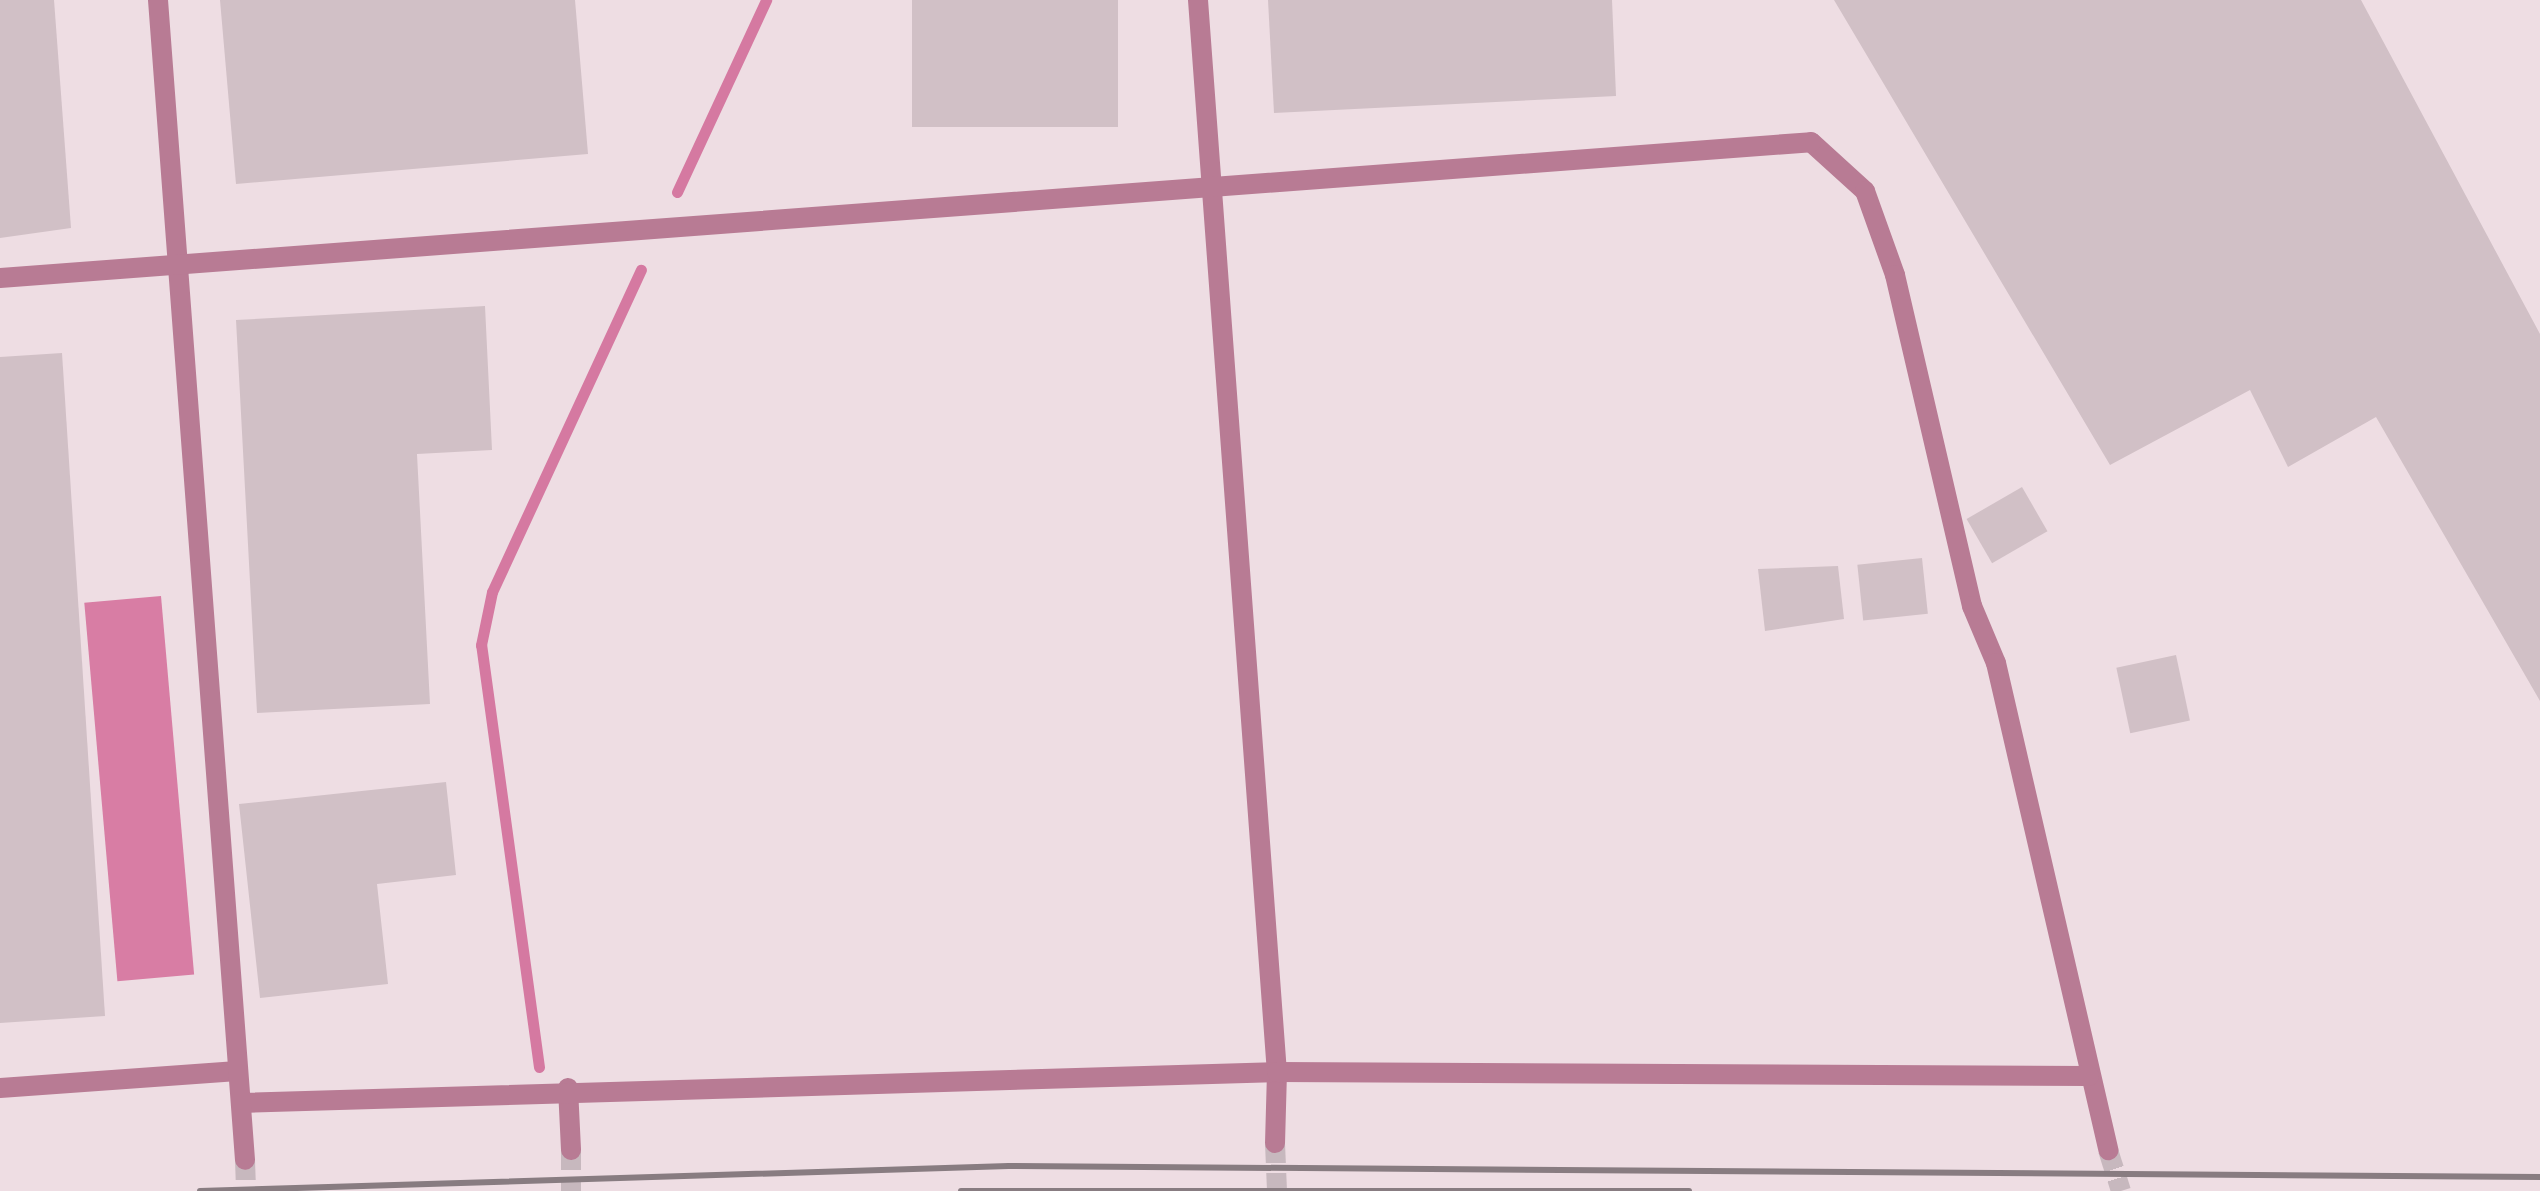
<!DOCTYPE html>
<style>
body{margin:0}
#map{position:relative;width:2540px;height:1191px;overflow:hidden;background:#eedde3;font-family:Montserrat,sans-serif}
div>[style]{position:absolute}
.forest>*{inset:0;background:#d87da4;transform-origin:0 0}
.stream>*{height:11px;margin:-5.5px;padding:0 5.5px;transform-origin:5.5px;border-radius:5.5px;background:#d579a1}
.building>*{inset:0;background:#d1c0c6;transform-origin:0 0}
.minor-tunnel>*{height:20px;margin-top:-10px;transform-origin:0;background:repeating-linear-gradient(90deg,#c7b8be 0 20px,transparent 0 30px)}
.minor>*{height:20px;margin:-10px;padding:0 10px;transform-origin:10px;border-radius:10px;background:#b87b94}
.tertiary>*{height:20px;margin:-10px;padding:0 10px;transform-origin:10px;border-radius:10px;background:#b87b94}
.rail>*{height:6px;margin:-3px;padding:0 3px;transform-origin:3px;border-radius:3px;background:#887c81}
span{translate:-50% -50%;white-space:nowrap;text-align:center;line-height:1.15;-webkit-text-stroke:7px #fbeaf1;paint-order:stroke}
</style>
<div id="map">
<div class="forest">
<div style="left:161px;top:596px;width:380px;height:77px;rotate:85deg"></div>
</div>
<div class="stream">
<div style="left:677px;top:192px;width:212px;rotate:-65.1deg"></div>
<div style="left:539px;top:1067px;width:426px;rotate:-97.8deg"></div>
<div style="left:481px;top:645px;width:54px;rotate:-78.3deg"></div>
<div style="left:492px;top:592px;width:355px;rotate:-65.2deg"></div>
</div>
<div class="building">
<div style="clip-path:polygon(0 0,54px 0,71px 228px,0 238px)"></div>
<div style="clip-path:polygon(220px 0,575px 0,588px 154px,236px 184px)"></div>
<div style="left:912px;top:0;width:206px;height:127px"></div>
<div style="clip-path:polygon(1268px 0,1612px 0,1616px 96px,1274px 113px)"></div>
<div style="clip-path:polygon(1834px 0,2361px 0,2540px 334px,2540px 701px,2376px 417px,2288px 467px,2250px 390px,2110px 465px)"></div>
<div style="clip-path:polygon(485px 306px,492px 450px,417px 454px,430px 704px,257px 713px,236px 320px)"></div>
<div style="clip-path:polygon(62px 353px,105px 1016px,0 1023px,0 357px)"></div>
<div style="left:2022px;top:487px;width:51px;height:64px;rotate:60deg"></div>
<div style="left:1922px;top:558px;width:56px;height:65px;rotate:84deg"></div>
<div style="clip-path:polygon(1838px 566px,1844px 619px,1765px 631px,1758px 569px)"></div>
<div style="left:2176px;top:655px;width:67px;height:61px;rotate:78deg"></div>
<div style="clip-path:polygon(446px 782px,456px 875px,377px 884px,388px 984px,260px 998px,239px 804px)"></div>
</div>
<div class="minor-tunnel">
<div style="left:1275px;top:1143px;width:48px;rotate:87.6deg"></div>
<div style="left:571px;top:1150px;width:41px;rotate:90deg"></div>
<div style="left:2108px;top:1150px;width:43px;rotate:72.4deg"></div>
<div style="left:245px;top:1160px;width:31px;rotate:88deg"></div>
</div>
<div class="minor">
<div style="left:1198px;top:0;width:1075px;rotate:85.79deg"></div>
<div style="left:1277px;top:1072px;width:71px;rotate:91.6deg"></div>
<div style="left:1811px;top:142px;width:73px;rotate:42.2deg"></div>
<div style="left:1865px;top:191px;width:89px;rotate:70.3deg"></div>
<div style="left:1895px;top:275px;width:340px;rotate:76.9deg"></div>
<div style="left:1972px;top:606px;width:62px;rotate:67.2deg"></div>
<div style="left:1996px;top:663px;width:500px;rotate:77deg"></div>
<div style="left:0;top:1088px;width:238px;rotate:-4.1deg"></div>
<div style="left:568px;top:1088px;width:62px;rotate:87.2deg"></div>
<div style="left:241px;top:1103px;width:1036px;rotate:-1.71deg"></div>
<div style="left:1277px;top:1072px;width:812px;rotate:0.28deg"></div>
</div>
<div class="tertiary">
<div style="left:158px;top:0;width:1163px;rotate:85.71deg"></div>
<div style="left:0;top:278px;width:1816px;rotate:-4.29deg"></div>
</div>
<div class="rail">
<div style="left:200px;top:1191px;width:809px;rotate:-1.77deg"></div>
<div style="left:1009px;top:1166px;width:1531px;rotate:0.41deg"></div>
<div style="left:961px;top:1191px;width:728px"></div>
</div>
</div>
